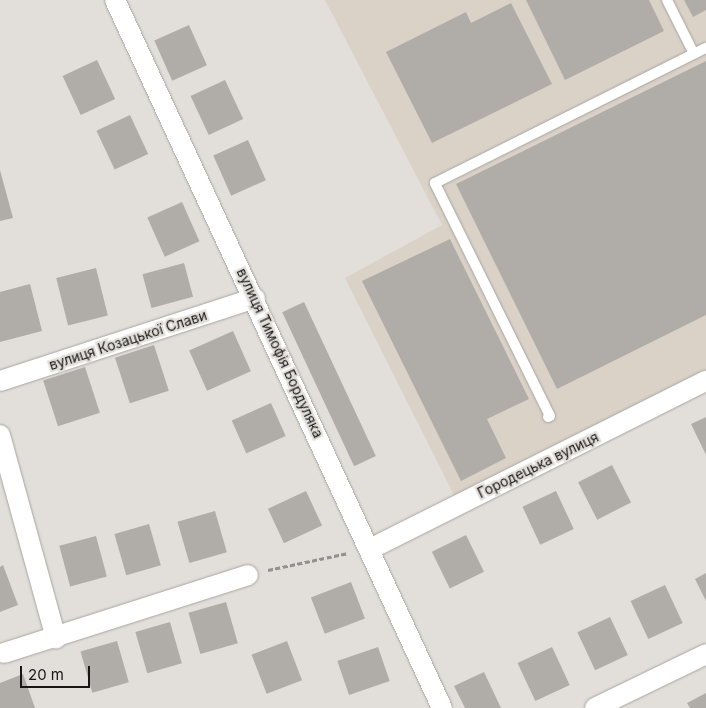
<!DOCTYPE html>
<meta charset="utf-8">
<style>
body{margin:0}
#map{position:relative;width:706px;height:708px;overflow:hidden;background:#e2deda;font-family:Inter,sans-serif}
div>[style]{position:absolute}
.built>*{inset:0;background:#dad1c7}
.building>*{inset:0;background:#b0ada9;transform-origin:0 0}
.path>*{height:3px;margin-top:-1.5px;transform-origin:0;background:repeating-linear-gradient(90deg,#93908d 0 5px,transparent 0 7.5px)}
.roads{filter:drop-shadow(0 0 1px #a8a5a1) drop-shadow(0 0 1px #a8a5a1)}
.service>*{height:10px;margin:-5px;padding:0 5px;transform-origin:5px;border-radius:5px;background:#fff}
.minor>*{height:20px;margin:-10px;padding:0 10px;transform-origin:10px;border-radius:10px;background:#fff}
span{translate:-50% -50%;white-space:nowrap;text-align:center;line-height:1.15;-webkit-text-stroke:4.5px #e2deda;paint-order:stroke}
.street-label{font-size:14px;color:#171615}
.scale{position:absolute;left:20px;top:666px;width:70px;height:22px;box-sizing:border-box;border:2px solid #171615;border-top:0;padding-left:6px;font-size:15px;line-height:18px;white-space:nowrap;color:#171615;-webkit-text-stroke:4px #e2deda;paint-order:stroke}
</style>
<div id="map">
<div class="built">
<div style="clip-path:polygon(325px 0,706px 0,706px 372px,455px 497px,345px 278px,442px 225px)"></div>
</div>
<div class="building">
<div style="clip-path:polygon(526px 0,649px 0,664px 31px,565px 80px)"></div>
<div style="clip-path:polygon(684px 0,706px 0,706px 10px,693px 17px)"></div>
<div style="clip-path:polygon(511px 3px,552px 84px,432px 143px,386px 52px,466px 12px,471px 23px)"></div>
<div style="left:189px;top:25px;width:44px;height:38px;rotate:66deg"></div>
<div style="left:97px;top:60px;width:43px;height:38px;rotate:65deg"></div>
<div style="clip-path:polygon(706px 61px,706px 315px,557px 389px,456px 184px)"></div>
<div style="left:225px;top:80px;width:43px;height:38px;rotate:65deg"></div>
<div style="left:130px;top:115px;width:43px;height:37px;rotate:65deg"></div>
<div style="left:248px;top:140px;width:44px;height:38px;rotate:66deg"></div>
<div style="clip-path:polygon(0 170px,13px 218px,0 221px)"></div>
<div style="left:182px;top:202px;width:43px;height:38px;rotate:66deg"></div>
<div style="clip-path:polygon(450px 239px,529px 399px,487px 419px,506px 458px,461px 481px,362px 281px)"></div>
<div style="left:184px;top:263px;width:35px;height:43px;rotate:75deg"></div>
<div style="left:96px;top:268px;width:49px;height:41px;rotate:76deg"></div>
<div style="clip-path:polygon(30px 284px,42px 331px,0 342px,0 292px)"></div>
<div style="left:304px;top:302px;width:170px;height:24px;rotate:65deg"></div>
<div style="left:233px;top:331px;width:44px;height:48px;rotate:66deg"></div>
<div style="left:154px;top:345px;width:48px;height:41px;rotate:72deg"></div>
<div style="left:85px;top:367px;width:48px;height:44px;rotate:72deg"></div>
<div style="left:271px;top:403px;width:36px;height:43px;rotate:66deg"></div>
<div style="clip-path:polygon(706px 417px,706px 455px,691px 424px)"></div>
<div style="left:612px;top:465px;width:42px;height:38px;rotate:63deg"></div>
<div style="left:306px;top:491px;width:38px;height:42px;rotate:65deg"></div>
<div style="left:556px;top:491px;width:42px;height:37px;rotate:65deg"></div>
<div style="left:215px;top:511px;width:43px;height:39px;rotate:74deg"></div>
<div style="left:149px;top:524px;width:43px;height:36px;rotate:74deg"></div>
<div style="left:466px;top:535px;width:41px;height:38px;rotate:64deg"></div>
<div style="left:96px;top:536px;width:42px;height:38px;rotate:75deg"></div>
<div style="clip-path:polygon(3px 565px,18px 605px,0 612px,0 567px)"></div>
<div style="clip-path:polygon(706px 573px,706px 601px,695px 579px)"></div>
<div style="left:351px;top:582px;width:39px;height:43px;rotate:69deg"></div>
<div style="left:665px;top:585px;width:42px;height:38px;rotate:65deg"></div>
<div style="left:226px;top:602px;width:43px;height:39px;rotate:74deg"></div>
<div style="left:610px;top:617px;width:42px;height:36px;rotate:65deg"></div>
<div style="left:170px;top:622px;width:43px;height:36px;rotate:74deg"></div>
<div style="left:117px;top:641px;width:43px;height:38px;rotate:74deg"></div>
<div style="left:287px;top:641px;width:42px;height:38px;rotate:69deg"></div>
<div style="left:378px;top:647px;width:36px;height:43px;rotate:71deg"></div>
<div style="left:552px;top:647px;width:42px;height:38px;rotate:65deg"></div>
<div style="clip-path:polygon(484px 672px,501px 708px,465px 708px,454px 686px)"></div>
<div style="clip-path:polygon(23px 674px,35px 708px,0 708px,0 683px)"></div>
<div style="clip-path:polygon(706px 693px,706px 708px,690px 708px,687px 703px)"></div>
</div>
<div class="path">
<div style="left:268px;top:570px;width:82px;rotate:-12deg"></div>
</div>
<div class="roads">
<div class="service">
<div style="left:667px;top:0;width:60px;rotate:63.4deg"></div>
<div style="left:548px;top:417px;width:2px;rotate:-27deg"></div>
<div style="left:550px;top:416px;width:260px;rotate:-116.3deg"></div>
<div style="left:435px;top:183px;width:303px;rotate:-26.5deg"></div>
</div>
<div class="minor">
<div style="left:115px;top:0;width:780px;rotate:65.21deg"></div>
<div style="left:0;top:381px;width:268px;rotate:-18deg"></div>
<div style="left:0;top:435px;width:211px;rotate:74.6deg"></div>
<div style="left:370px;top:549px;width:376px;rotate:-26.6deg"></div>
<div style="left:4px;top:653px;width:256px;rotate:-17.7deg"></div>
<div style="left:595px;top:708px;width:123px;rotate:-25.9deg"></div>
</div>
</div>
<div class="street-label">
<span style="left:128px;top:340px;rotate:-18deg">вулиця Козацької Слави</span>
<span style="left:280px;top:353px;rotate:65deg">вулиця Тимофія Бордуляка</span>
<span style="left:538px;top:465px;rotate:-26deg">Городецька вулиця</span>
</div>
<div class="scale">20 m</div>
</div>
